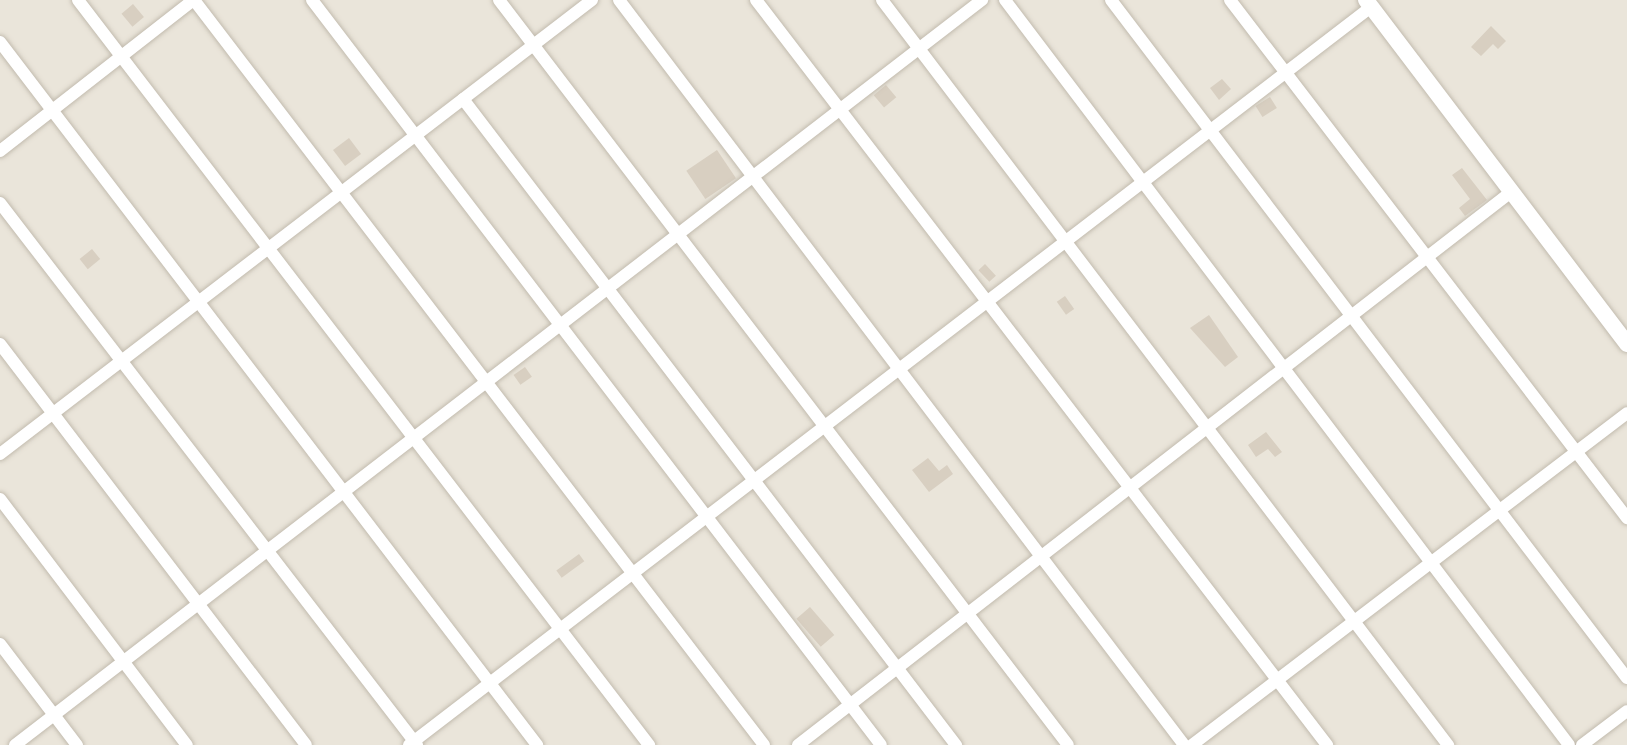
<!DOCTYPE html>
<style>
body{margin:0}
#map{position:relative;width:1627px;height:745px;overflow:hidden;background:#f6f3ec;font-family:"Space Grotesk",sans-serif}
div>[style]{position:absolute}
.residential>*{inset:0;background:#eae5da;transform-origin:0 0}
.building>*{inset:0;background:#d8cfc1;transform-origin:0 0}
.roads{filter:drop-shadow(0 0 2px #c2bbae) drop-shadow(0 0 2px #c2bbae)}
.minor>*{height:12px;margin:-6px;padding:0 6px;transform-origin:6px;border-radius:6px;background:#fff}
.tertiary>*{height:16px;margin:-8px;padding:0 8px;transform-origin:8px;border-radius:8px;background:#fff}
span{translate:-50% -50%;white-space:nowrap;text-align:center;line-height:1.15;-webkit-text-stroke:7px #fff;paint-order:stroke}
</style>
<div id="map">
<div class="residential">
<div style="left:0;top:0;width:1627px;height:745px"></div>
</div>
<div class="building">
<div style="left:133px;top:4px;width:17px;height:15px;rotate:50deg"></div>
<div style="clip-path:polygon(1491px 26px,1506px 41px,1498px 49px,1493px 44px,1481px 56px,1471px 47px)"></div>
<div style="clip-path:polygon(1222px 79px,1231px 89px,1219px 100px,1210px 88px)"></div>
<div style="left:886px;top:85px;width:16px;height:16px;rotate:50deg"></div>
<div style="left:1270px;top:97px;width:13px;height:17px;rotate:58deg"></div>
<div style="left:349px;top:138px;width:20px;height:20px;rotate:53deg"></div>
<div style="left:717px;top:150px;width:34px;height:37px;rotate:56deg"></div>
<div style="clip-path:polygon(1462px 168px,1487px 200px,1465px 216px,1459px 208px,1470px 199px,1452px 175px)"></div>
<div style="left:92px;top:249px;width:13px;height:16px;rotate:51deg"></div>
<div style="left:985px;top:264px;width:16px;height:9px;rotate:47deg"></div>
<div style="left:1065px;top:296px;width:16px;height:10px;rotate:55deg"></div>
<div style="clip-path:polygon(1209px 315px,1238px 357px,1225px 367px,1190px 328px)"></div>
<div style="left:525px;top:367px;width:12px;height:14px;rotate:55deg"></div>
<div style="clip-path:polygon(1266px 432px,1282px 452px,1275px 457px,1268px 449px,1256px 457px,1248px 445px)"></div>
<div style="clip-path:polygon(928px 458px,939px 471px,947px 465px,953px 474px,929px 492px,912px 470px)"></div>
<div style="left:579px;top:554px;width:9px;height:28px;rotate:54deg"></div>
<div style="left:810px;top:607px;width:37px;height:18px;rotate:49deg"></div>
</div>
<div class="roads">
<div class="minor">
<div style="left:78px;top:0;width:939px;rotate:52.53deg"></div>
<div style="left:194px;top:0;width:938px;rotate:52.58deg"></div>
<div style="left:312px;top:0;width:937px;rotate:52.63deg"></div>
<div style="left:499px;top:0;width:937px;rotate:52.63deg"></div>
<div style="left:619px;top:0;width:935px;rotate:52.82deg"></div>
<div style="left:756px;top:0;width:939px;rotate:52.53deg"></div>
<div style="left:882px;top:0;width:936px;rotate:52.77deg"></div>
<div style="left:1005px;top:0;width:934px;rotate:52.87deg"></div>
<div style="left:1111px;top:0;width:852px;rotate:52.73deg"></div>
<div style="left:1230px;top:0;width:653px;rotate:52.53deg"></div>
<div style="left:0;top:42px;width:885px;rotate:52.62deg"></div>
<div style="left:463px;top:99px;width:813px;rotate:52.65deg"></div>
<div style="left:0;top:151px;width:245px;rotate:-38deg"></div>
<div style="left:0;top:203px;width:684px;rotate:52.43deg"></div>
<div style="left:0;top:344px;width:504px;rotate:52.65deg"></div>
<div style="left:0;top:454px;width:746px;rotate:-37.48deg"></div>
<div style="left:0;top:499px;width:309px;rotate:52.8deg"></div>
<div style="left:0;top:644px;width:127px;rotate:52.7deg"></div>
<div style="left:15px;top:745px;width:1221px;rotate:-37.61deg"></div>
<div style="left:409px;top:745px;width:1212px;rotate:-37.49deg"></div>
<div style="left:798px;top:745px;width:902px;rotate:-37.8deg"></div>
<div style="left:1192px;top:745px;width:547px;rotate:-37.35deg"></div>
<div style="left:1582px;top:745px;width:56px;rotate:-37.1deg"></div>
</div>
<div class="tertiary">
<div style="left:1366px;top:0;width:432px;rotate:52.8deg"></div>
</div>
</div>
</div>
